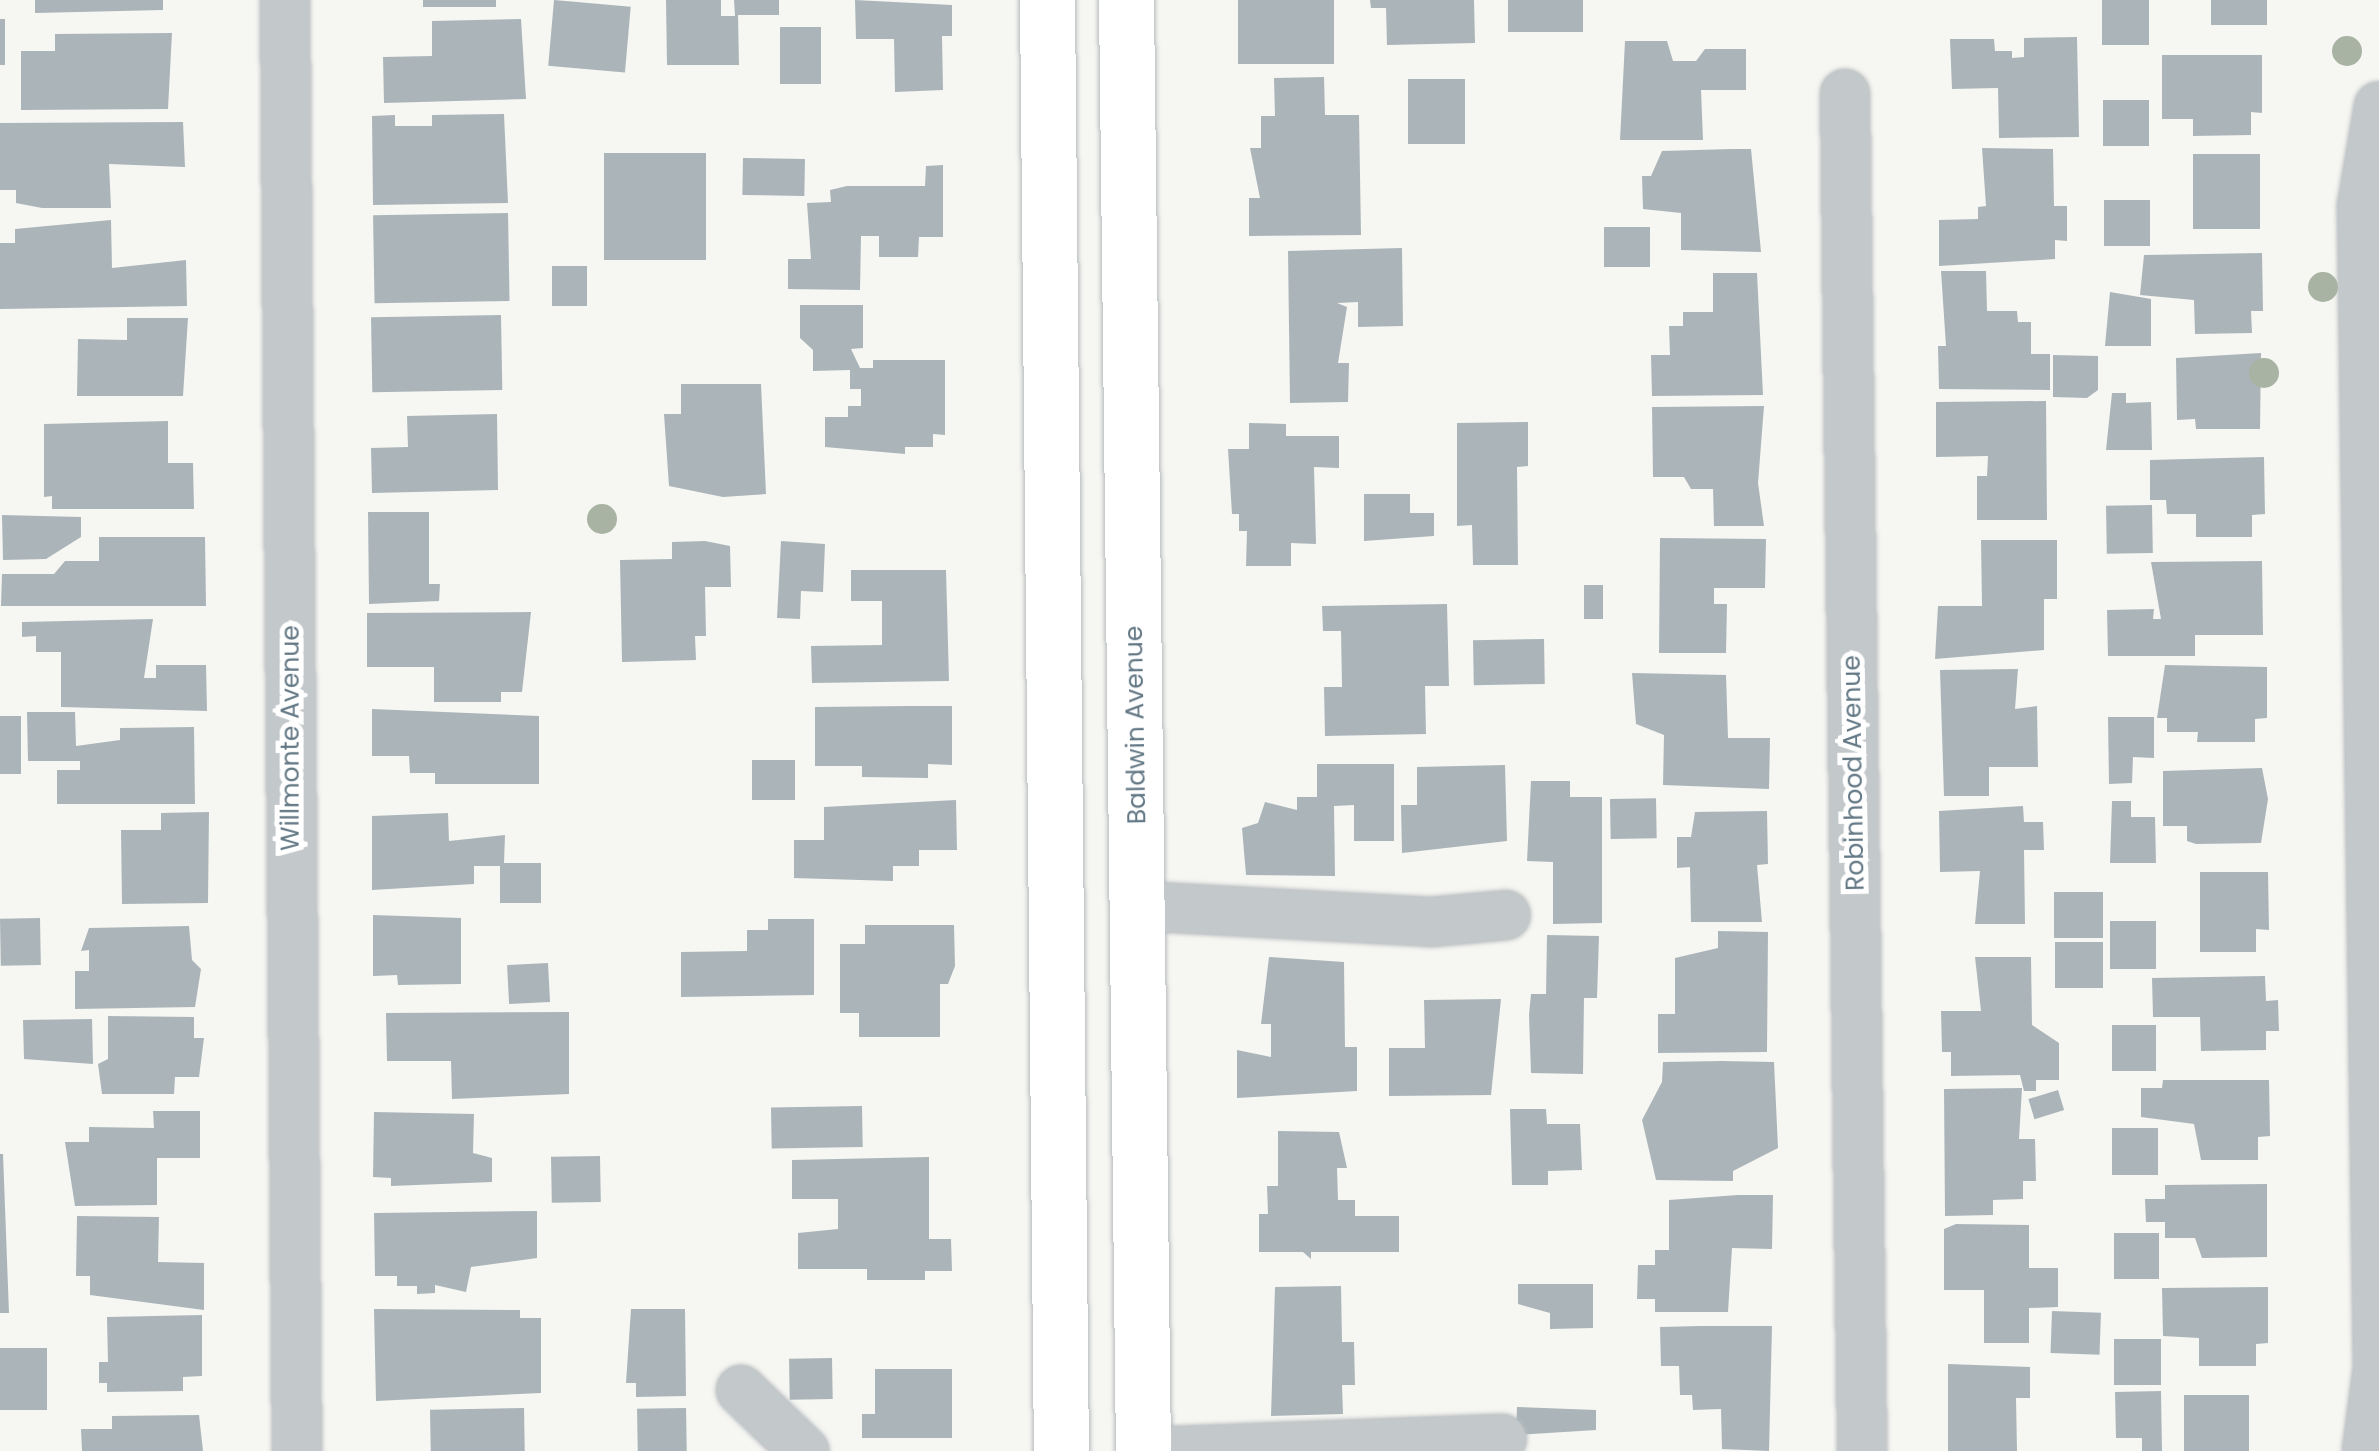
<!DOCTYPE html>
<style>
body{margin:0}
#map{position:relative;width:2379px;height:1451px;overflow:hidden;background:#f6f6f2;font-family:Poppins,sans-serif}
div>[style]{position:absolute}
.building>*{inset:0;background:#abb5b9;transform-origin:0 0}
.roads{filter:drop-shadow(0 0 2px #b6bbbe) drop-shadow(0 0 2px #b6bbbe)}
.minor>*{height:48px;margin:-24px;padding:0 24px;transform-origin:24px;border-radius:24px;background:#c3c8ca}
.major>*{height:55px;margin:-27.5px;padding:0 27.5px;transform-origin:27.5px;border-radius:27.5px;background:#fff}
.trees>*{width:30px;height:30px;margin:-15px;border-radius:50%;background:#a8b3a3}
span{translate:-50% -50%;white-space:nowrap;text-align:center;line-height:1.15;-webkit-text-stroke:10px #fff;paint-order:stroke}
.street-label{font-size:25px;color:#637885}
</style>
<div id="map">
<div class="building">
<div style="clip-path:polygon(35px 0,163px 0,163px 10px,35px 13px)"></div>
<div style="left:423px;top:0;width:73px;height:7px"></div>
<div style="left:554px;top:0;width:77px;height:66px;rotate:5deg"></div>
<div style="clip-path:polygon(666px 0,721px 0,721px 16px,735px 16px,734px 0,779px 0,779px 15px,738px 15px,739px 65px,667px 65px)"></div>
<div style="clip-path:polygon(855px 0,952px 5px,952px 36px,942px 36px,943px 90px,895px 92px,894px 39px,856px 39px)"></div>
<div style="left:1238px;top:0;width:96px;height:64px"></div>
<div style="clip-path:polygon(1370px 0,1474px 0,1475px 43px,1387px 45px,1386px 8px,1371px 8px)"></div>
<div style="left:1508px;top:0;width:75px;height:32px"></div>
<div style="left:2102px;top:0;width:47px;height:45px"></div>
<div style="left:2211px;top:0;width:56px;height:25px"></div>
<div style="left:0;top:19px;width:5px;height:46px"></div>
<div style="clip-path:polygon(521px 19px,526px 99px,384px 103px,383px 57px,432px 56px,432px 21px)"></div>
<div style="left:780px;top:27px;width:41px;height:57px"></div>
<div style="clip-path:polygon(172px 33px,168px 109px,21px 110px,21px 51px,55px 51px,55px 34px)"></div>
<div style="clip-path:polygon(2077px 37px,2079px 137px,1999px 138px,1998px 88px,1952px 89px,1950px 39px,1994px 39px,1995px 51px,2012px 51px,2012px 58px,2024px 57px,2024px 38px)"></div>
<div style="clip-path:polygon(1625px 41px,1667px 41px,1673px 61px,1696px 61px,1705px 49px,1746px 49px,1746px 90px,1701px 90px,1703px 140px,1620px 140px)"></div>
<div style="clip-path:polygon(2162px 55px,2262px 55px,2262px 113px,2251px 112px,2251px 135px,2193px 136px,2193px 119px,2162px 119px)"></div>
<div style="clip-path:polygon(1324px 77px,1325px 115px,1359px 115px,1361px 235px,1249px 236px,1249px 198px,1260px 198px,1250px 148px,1261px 148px,1261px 116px,1275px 116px,1274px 78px)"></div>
<div style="left:1408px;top:79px;width:57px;height:65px"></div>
<div style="left:2103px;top:100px;width:46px;height:46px"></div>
<div style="clip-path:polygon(504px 114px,508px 203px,373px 205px,372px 116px,395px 115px,395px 126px,432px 126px,432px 115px)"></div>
<div style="clip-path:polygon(183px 122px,185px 167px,109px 164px,111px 208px,42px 208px,16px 203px,16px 190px,0 190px,0 123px)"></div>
<div style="clip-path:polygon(1982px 148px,2053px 149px,2054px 206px,2067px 206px,2067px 241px,2055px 240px,2055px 259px,1939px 266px,1939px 220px,1978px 219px,1978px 207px,1986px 206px)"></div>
<div style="clip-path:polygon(1732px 149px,1751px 149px,1761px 252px,1681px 250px,1681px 213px,1643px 209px,1642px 176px,1651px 176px,1662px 151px)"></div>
<div style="left:706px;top:153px;width:107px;height:102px;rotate:90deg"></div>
<div style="left:2260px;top:154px;width:75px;height:67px;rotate:90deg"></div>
<div style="left:743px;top:158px;width:62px;height:37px;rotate:1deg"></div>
<div style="clip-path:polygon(943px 165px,943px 237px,919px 237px,918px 257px,879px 257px,879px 236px,861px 236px,860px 290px,788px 289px,788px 259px,811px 259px,807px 203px,831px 202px,830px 190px,847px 186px,925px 186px,926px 166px)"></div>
<div style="left:2104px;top:200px;width:46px;height:46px"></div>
<div style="left:508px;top:213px;width:88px;height:135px;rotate:89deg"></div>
<div style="clip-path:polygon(111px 220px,112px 268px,186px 260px,187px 306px,0 309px,0 243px,15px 243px,15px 229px)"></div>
<div style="left:1604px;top:227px;width:46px;height:40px"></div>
<div style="clip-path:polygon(1402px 248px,1403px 326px,1358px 327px,1358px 302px,1337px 303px,1347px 307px,1338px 363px,1349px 363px,1348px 402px,1290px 403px,1288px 251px)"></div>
<div style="clip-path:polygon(2262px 253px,2263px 311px,2251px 311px,2252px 333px,2195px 334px,2194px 300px,2140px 295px,2144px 255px)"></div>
<div style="left:587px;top:266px;width:40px;height:35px;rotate:90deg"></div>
<div style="clip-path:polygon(1941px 271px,1986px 271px,1987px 311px,2017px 311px,2018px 322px,2031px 322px,2031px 354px,2050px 354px,2050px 390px,1939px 389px,1938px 346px,1946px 346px)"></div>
<div style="clip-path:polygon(1713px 273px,1757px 273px,1763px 395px,1652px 396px,1651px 355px,1670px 355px,1669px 326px,1683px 326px,1683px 312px,1713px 312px)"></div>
<div style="clip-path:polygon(2110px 292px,2151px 299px,2151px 346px,2105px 346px)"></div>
<div style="clip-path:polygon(800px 305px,863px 305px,863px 348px,851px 349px,860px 368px,873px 368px,873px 360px,945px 360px,945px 435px,933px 434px,933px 447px,905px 447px,905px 454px,825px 447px,825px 417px,848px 417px,848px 406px,861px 406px,861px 389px,850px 389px,850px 370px,813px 371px,813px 350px,800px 338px)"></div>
<div style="left:501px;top:315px;width:75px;height:130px;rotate:89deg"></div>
<div style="clip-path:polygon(127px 318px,188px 318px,183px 396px,77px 396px,78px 339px,127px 340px)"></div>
<div style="clip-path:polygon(2261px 353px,2260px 429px,2196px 429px,2195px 419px,2177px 420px,2176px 358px)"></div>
<div style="clip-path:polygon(2053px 355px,2098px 356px,2098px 390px,2087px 398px,2053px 397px)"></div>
<div style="clip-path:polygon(681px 384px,761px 384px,766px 494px,723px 497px,669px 486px,664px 414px,681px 414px)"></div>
<div style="clip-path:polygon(2112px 393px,2126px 393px,2126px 403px,2151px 402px,2152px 450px,2106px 450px)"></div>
<div style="clip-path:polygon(2046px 401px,2047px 520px,1977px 520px,1977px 476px,1987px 476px,1988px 456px,1936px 457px,1936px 402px)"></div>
<div style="clip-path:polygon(1764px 406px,1758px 483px,1764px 526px,1714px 526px,1713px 489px,1691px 489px,1684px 477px,1653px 477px,1652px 407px)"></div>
<div style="clip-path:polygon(497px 414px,498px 490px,372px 493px,371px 448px,408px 447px,407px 416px)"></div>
<div style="clip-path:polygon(168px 421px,168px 463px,193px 463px,194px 509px,52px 509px,52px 496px,44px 497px,44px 424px)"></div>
<div style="clip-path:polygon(1528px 422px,1528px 466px,1517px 467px,1518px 565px,1473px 565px,1472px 525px,1457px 526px,1457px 423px)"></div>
<div style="clip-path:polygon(1249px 423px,1286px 424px,1286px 436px,1339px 436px,1339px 468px,1314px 467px,1316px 544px,1291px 543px,1291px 566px,1246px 566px,1247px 531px,1239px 531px,1239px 514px,1232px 514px,1228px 449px,1249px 449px)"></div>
<div style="clip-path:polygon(2264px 457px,2265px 514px,2252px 515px,2252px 537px,2196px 537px,2196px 514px,2167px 514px,2166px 500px,2150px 500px,2150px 460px)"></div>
<div style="clip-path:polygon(1364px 494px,1410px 494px,1410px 513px,1434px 513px,1434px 536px,1364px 541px)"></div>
<div style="left:2152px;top:505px;width:48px;height:46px;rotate:89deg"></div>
<div style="clip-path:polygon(368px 512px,429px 512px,429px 584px,440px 584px,439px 601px,369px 604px)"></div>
<div style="clip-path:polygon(2px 515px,81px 517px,81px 537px,46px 559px,3px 560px)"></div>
<div style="clip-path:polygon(99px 537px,205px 537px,206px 606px,1px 606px,2px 574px,54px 574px,65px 561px,99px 561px)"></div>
<div style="clip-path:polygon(1660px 538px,1766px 539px,1765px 588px,1714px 588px,1714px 604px,1727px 604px,1726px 653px,1659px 653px)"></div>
<div style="clip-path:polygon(1981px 540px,2057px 540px,2057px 599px,2044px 599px,2044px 650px,1935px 659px,1938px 606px,1982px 606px)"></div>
<div style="clip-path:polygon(705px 541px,730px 546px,731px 587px,705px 587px,706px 636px,695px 636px,696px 660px,622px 662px,620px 560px,672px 559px,672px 542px)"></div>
<div style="clip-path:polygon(781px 541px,825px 544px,823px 592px,801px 591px,800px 619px,777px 618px)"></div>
<div style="clip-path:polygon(2262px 561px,2263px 635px,2195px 635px,2195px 656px,2108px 656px,2107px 610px,2154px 609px,2153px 619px,2161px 619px,2151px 562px)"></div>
<div style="clip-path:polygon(851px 570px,946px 570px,949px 681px,812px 683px,811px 646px,882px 645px,882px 601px,851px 601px)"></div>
<div style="left:1584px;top:585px;width:19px;height:34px"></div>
<div style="clip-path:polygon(1447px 604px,1449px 686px,1425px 686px,1426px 734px,1325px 736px,1324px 687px,1342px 687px,1341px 631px,1323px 631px,1322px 606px)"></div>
<div style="clip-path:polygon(531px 612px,522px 692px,501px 692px,501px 702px,434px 702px,434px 667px,367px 667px,367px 613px)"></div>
<div style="clip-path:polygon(153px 619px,144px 678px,156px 678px,156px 665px,206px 665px,207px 711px,61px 707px,61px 652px,36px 652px,36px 636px,22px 637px,22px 622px)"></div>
<div style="left:1544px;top:639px;width:45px;height:71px;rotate:89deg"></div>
<div style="clip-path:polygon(2165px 665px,2267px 667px,2267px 718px,2255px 719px,2255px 742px,2197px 742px,2198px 732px,2167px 732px,2167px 718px,2157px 718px)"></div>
<div style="clip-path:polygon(2018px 669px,2015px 709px,2037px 706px,2038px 767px,1989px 767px,1989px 796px,1944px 796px,1940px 670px)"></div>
<div style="clip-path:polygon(1632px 673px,1726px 675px,1728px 738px,1770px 738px,1769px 789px,1663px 785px,1664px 735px,1636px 724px)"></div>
<div style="clip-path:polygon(909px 706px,952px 706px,952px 765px,928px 764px,928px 778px,862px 777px,862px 766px,815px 766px,815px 707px)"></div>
<div style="clip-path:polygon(372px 709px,539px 716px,539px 784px,435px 784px,435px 773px,410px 773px,409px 756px,372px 756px)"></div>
<div style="clip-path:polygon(27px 712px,75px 712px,76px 746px,120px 740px,120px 728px,194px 727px,195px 804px,57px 804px,57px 770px,80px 770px,80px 761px,28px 761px)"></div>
<div style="left:0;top:716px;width:21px;height:58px"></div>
<div style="clip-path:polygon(2108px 717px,2154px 717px,2154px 758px,2133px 757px,2132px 783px,2109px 784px)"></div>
<div style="left:752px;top:760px;width:43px;height:40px"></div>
<div style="clip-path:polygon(1317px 764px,1394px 764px,1394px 841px,1354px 841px,1354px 805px,1334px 806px,1335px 876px,1246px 875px,1242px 828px,1258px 823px,1265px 802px,1297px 810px,1297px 797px,1317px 797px)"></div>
<div style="clip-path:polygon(1505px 765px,1507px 841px,1402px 853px,1401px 805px,1417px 805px,1417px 767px)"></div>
<div style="clip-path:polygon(2262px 768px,2268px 799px,2261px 843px,2196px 844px,2187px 841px,2187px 826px,2163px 826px,2163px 771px)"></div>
<div style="clip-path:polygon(1531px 781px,1570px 781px,1570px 797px,1602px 797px,1602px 923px,1553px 924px,1553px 862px,1527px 861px)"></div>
<div style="left:1610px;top:799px;width:46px;height:40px;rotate:-1deg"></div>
<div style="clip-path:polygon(956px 800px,957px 850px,919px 850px,919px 866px,893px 866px,893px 881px,794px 878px,794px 840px,824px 840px,824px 807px)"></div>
<div style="clip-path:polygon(2112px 801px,2131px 801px,2131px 817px,2155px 817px,2156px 863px,2110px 863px)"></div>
<div style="clip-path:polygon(2023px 806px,2024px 822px,2043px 822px,2044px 850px,2024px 850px,2025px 924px,1975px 924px,1980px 871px,1940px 872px,1939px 811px)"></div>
<div style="clip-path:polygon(1767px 811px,1768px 864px,1757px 865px,1762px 922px,1691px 922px,1690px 867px,1677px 868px,1677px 837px,1691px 837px,1695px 812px)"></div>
<div style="clip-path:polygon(209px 812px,208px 903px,122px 904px,121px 830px,161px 830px,161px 813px)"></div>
<div style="clip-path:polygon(448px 813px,449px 841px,505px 835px,504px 863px,541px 863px,541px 903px,500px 903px,500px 866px,474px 866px,474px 884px,372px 890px,372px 816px)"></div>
<div style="clip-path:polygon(2200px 872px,2268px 872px,2269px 930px,2256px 929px,2256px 952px,2200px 952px)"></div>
<div style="left:2054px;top:892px;width:49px;height:46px"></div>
<div style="clip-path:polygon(373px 915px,461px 918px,461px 984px,398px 985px,397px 975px,373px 976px)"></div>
<div style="left:40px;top:918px;width:47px;height:40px;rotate:89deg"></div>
<div style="clip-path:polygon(768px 919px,814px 919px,814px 995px,681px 997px,681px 952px,747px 951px,747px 930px,768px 930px)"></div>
<div style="left:2110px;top:921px;width:46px;height:48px"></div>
<div style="clip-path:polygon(865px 925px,954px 925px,955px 966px,948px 984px,940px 984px,940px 1037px,859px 1037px,859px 1013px,840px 1013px,840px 944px,865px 944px)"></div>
<div style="clip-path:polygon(189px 926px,192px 960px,201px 969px,195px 1007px,75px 1009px,75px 971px,89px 971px,89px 950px,81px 951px,89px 928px)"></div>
<div style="clip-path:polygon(1718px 931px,1768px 932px,1767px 1052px,1658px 1053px,1658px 1014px,1675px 1014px,1675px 958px,1718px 948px)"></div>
<div style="clip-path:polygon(1547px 935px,1599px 936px,1597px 998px,1584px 998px,1583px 1074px,1531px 1073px,1529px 1015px,1531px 994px,1546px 994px)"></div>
<div style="left:2103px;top:942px;width:46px;height:48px;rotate:90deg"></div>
<div style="clip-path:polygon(1269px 957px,1344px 962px,1345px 1047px,1357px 1047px,1357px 1091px,1237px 1098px,1237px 1050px,1271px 1057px,1271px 1024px,1261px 1024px)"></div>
<div style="clip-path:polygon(1975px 957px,2031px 957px,2032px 1025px,2059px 1043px,2059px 1080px,2036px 1080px,2036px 1091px,2024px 1091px,2020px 1075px,1951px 1076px,1951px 1052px,1942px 1052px,1941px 1011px,1981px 1011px)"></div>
<div style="left:548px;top:963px;width:39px;height:41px;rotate:87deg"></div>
<div style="clip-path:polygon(2265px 976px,2266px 1001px,2278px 1000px,2279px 1031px,2266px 1031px,2266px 1050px,2201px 1051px,2200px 1017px,2153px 1017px,2152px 978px)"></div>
<div style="clip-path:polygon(1501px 999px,1491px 1095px,1389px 1096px,1389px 1048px,1425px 1048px,1424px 1000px)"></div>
<div style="clip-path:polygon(569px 1012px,569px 1094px,452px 1099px,451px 1061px,387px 1061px,386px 1013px)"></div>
<div style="clip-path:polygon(108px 1016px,194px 1017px,194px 1038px,204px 1038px,199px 1077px,175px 1077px,174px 1094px,102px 1094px,98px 1064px,108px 1059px)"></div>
<div style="clip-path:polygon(92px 1019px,93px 1064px,24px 1059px,23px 1020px)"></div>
<div style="left:2112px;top:1025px;width:44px;height:46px"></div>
<div style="clip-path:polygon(1722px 1061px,1774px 1062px,1778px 1148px,1733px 1171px,1733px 1181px,1656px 1180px,1642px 1120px,1662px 1082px,1663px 1062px)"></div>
<div style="clip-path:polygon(2163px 1080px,2269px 1080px,2270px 1136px,2258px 1137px,2258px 1160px,2201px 1160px,2194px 1124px,2141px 1117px,2141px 1088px,2162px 1088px)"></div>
<div style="clip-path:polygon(2022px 1088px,2019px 1139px,2035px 1139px,2036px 1181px,2023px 1181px,2023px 1199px,1993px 1200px,1993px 1215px,1945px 1216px,1944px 1089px)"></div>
<div style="left:2058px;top:1090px;width:21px;height:31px;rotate:73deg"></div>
<div style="left:862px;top:1106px;width:41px;height:91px;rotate:89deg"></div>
<div style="clip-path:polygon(1510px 1109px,1546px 1109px,1547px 1124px,1580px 1124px,1582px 1170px,1548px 1171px,1548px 1185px,1512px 1185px)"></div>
<div style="clip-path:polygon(153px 1111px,200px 1111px,200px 1158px,157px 1158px,157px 1205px,75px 1206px,65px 1142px,89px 1142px,89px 1127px,154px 1128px)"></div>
<div style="clip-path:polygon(374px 1112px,474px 1114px,473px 1153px,492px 1158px,492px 1182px,391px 1186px,391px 1178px,373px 1177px)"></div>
<div style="left:2158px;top:1128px;width:47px;height:46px;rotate:90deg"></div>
<div style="clip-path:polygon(1278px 1131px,1339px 1132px,1347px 1168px,1337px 1168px,1338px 1200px,1355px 1200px,1355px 1216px,1399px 1216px,1399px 1252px,1311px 1252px,1311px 1259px,1303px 1252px,1259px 1252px,1259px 1214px,1268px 1214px,1267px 1186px,1278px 1186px)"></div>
<div style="clip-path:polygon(0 1154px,3px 1154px,9px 1313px,0 1313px)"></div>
<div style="left:600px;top:1156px;width:46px;height:49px;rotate:89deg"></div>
<div style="clip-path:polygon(929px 1157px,929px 1239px,951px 1239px,952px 1271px,925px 1271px,925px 1280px,867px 1280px,867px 1269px,798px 1269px,798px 1233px,838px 1229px,838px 1199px,792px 1199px,792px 1160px)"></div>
<div style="clip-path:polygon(2267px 1184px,2267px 1257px,2202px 1258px,2195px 1238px,2165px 1238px,2165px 1222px,2146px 1222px,2145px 1199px,2165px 1199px,2165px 1185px)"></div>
<div style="clip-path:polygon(1738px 1195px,1773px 1195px,1772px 1249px,1732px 1248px,1728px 1312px,1655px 1312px,1655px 1299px,1637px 1299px,1638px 1265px,1655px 1265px,1655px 1250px,1669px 1250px,1669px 1200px)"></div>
<div style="clip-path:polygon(537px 1211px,537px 1258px,471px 1267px,466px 1292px,435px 1285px,435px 1293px,417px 1294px,417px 1286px,397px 1286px,397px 1276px,375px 1276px,374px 1213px)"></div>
<div style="clip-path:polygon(77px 1216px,159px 1217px,158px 1262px,204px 1263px,204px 1310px,90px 1295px,90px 1276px,76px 1276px)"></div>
<div style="clip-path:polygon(1956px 1224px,2029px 1225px,2029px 1268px,2058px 1268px,2058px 1307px,2029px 1308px,2029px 1343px,1984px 1343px,1984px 1290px,1944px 1290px,1944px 1229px)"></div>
<div style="left:2114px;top:1233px;width:45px;height:46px"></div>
<div style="clip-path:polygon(1518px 1284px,1593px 1284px,1593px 1328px,1550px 1329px,1550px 1313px,1518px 1304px)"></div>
<div style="clip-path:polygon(1341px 1286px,1342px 1342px,1354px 1342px,1355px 1385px,1342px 1385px,1343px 1414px,1271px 1416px,1275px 1287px)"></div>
<div style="clip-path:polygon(2268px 1287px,2268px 1343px,2256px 1344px,2256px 1366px,2199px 1366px,2199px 1338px,2163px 1336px,2162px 1288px)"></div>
<div style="clip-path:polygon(374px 1309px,520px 1310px,520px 1318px,541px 1318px,541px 1393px,376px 1401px)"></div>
<div style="clip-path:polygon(631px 1309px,685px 1309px,686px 1396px,636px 1397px,636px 1383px,626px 1383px)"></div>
<div style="left:2052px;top:1311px;width:49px;height:42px;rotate:2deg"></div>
<div style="clip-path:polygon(202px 1315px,202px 1376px,183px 1377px,183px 1391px,107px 1392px,107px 1383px,99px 1383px,99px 1362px,108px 1362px,107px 1317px)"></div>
<div style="clip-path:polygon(1700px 1326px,1772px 1326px,1769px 1451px,1722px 1449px,1721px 1409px,1693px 1410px,1692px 1395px,1680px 1395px,1679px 1366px,1661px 1366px,1660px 1327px)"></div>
<div style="left:2114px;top:1339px;width:47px;height:46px"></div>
<div style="left:0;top:1348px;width:47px;height:62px"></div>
<div style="left:832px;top:1358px;width:41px;height:43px;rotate:89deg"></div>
<div style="clip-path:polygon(1948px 1364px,2030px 1367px,2030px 1398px,2016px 1398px,2017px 1451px,1948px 1451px)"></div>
<div style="clip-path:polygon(875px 1369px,952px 1369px,952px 1438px,862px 1438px,862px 1414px,875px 1414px)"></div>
<div style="clip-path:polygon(2161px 1391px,2162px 1451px,2142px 1451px,2142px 1438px,2116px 1438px,2115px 1392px)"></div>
<div style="left:2184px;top:1395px;width:65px;height:56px"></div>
<div style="clip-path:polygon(1517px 1407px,1596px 1410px,1596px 1430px,1516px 1435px)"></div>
<div style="left:524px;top:1408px;width:43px;height:94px;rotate:89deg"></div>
<div style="left:686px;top:1408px;width:43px;height:49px;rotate:89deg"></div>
<div style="clip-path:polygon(199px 1415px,203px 1451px,82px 1451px,81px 1429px,112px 1429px,112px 1416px)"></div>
</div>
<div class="roads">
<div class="minor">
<div style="left:285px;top:0;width:1451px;rotate:89.53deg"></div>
<div style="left:1845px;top:94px;width:1357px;rotate:89.28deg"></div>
<div style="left:1138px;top:906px;width:293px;rotate:3.1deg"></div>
<div style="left:1431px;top:922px;width:75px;rotate:-5.3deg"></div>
<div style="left:741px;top:1390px;width:88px;rotate:44.1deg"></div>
<div style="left:1171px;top:1451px;width:331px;rotate:-2.1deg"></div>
<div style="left:2367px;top:1451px;width:84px;rotate:-82.5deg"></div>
<div style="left:2378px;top:1368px;width:1162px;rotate:-90.79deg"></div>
<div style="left:2362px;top:206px;width:101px;rotate:-80.4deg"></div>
</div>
<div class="major">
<div style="left:1047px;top:0;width:1451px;rotate:89.45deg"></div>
<div style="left:1126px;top:0;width:1451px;rotate:89.33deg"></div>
</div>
</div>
<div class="trees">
<div style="left:2347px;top:51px"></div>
<div style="left:2323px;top:287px"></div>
<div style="left:2264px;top:373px"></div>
<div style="left:602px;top:519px"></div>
</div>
<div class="street-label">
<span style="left:1136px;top:725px;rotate:-91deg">Baldwin Avenue</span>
<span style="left:291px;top:738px;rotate:-90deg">Willmonte Avenue</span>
<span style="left:1854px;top:773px;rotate:-91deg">Robinhood Avenue</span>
</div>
</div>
